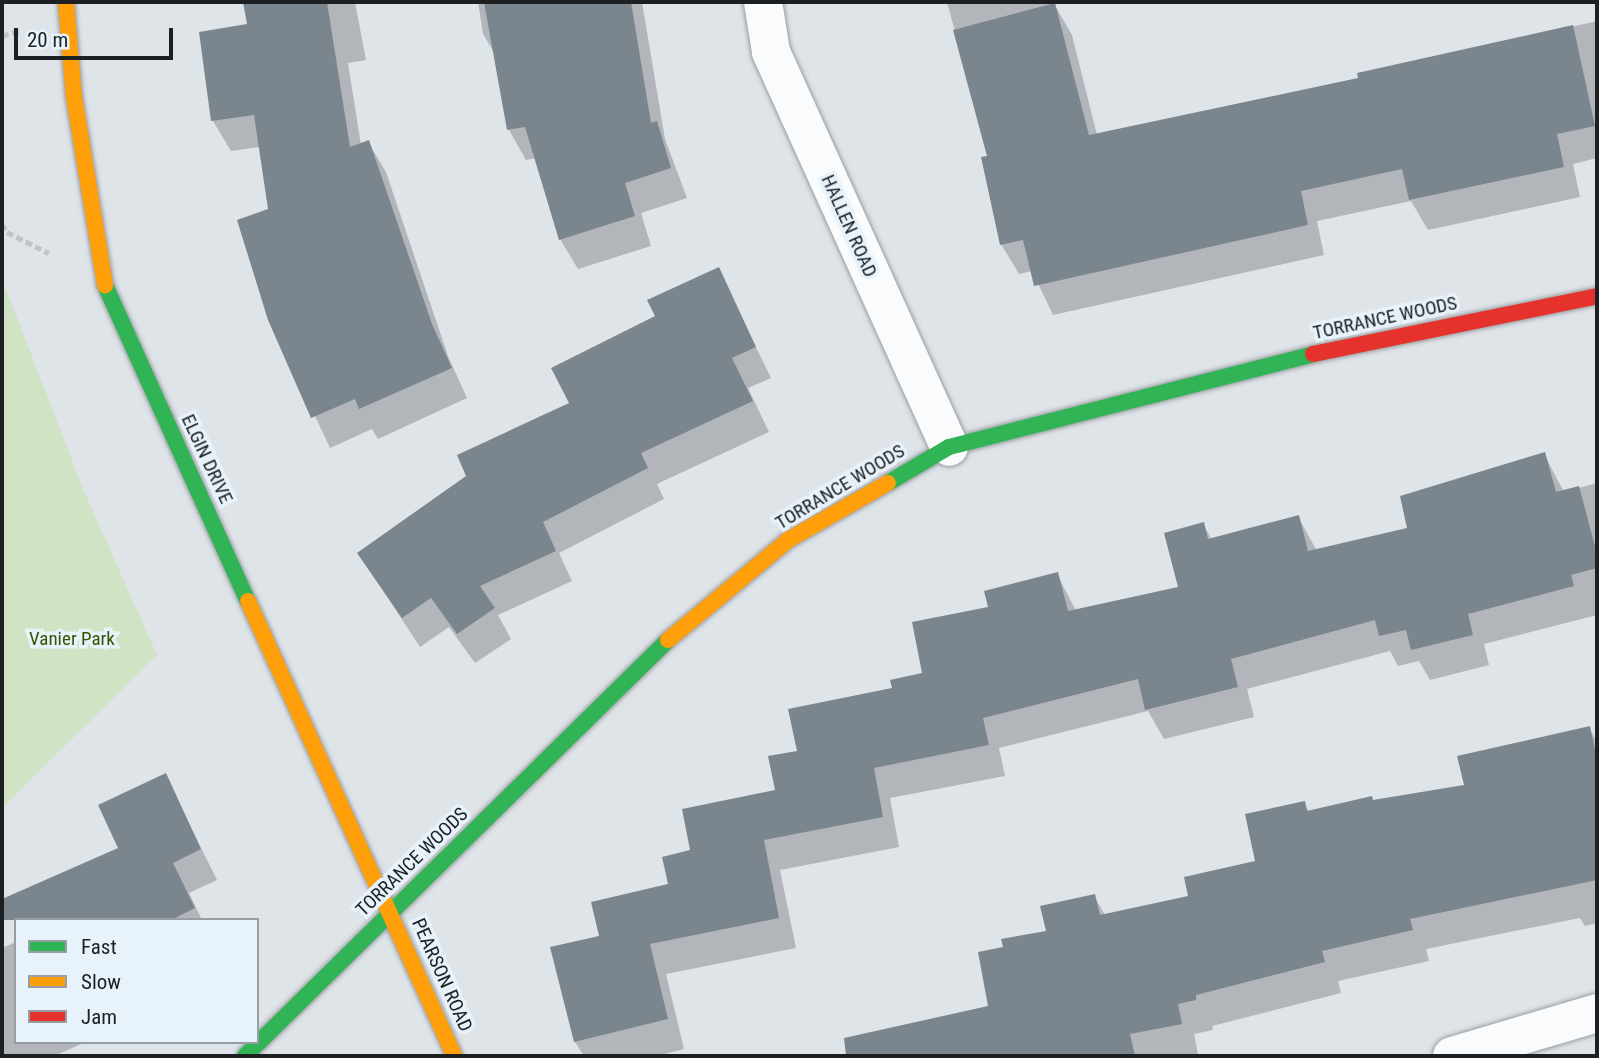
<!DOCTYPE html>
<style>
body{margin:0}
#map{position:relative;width:1599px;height:1058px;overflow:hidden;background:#dfe4e9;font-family:"Roboto Condensed",sans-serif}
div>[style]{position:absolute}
.green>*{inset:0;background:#d0e3c4}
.shadow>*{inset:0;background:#0003}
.building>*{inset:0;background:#7b858d}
.path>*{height:4.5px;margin-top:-2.25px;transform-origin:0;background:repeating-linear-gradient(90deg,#c2c3c4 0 7px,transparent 0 10.5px)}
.roads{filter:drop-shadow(0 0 2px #9a9ea1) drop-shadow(0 0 2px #9a9ea1)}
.street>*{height:38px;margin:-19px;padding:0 19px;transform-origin:19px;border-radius:19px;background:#fafbfc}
.fast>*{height:16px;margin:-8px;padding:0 8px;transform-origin:8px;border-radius:8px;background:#30b455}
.slow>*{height:16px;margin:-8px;padding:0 8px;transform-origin:8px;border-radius:8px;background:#ff9f0a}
.jam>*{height:16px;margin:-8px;padding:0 8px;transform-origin:8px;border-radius:8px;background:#e5322d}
span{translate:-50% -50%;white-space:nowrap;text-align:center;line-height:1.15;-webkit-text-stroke:7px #e8f2fa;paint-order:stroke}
.street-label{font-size:19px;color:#1c2023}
.park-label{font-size:19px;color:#365502}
.frame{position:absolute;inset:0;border:4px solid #1c2023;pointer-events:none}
.legend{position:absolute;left:14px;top:918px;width:245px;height:126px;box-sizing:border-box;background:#e8f2fa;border:2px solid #969ea4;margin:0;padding:9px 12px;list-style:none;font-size:21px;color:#1c2023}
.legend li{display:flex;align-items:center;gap:14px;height:35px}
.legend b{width:35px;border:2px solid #969ea4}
.scale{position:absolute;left:14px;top:28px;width:159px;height:32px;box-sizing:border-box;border:4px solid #1c2023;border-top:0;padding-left:9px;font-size:21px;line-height:24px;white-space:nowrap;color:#1c2023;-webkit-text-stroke:5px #e8f2fa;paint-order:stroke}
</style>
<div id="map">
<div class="green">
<div style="clip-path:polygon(2px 279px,84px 491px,157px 655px,2px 808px)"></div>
</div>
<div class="shadow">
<div style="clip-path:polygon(245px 2px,355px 2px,366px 60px,348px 63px,361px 145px,368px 142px,386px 172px,448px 356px,467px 398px,378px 439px,372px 429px,330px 448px,270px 320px,270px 210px,260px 147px,231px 151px,213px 121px,201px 34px,249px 25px)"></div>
<div style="clip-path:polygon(478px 2px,642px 2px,665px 139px,687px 198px,641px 213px,651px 246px,578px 269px,560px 239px,536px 158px,526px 160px,509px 130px,496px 56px,483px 34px)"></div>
<div style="clip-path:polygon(947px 2px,1053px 2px,1072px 35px,1097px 135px,1360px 79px,1359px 75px,1597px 21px,1597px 158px,1573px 164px,1580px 197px,1428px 230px,1411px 201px,1317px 221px,1324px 255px,1053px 315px,1032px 271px,1019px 274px,1001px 244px,989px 157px)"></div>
<div style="clip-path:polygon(718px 269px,771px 378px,748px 388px,769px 432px,657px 484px,664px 499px,559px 553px,572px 581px,498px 615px,511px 639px,475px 663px,449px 627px,420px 647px,359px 554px,571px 404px,657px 317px)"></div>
<div style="clip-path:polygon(1544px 454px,1564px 492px,1597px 483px,1597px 615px,1484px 644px,1489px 665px,1430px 680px,1419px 661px,1398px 666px,1390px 651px,1247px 689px,1254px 717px,1164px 739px,1148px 711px,999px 748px,1005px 776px,890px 798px,899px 847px,780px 870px,796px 948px,666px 974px,684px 1049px,657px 1056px,584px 1056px,575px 1042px,552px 949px,601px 937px,670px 886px,692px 852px,777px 791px,799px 752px,924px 675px,990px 609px,1057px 574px,1076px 611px,1180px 589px,1203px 524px,1212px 540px,1298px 517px,1317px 551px,1409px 530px)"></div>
<div style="clip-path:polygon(1589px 728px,1597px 742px,1597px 923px,1585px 926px,1580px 918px,1426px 949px,1429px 961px,1338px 981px,1341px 993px,1212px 1026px,1213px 1030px,1194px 1034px,1198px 1054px,1186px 1056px,913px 1056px,906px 1026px,990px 1007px,1005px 949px,1048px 932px,1094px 896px,1105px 915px,1191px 897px,1258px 862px,1304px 803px,1309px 812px,1466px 786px)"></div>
<div style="clip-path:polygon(165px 775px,217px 880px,189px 893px,202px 920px,27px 920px,120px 849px)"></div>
<div style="clip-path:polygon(16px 942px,16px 1042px,86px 1042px,54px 1056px,2px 1056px,2px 948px)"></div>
</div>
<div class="building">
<div style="clip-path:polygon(243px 2px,327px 2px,350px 147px,369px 140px,432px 324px,452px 368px,359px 409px,355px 399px,311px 418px,268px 320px,237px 220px,268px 209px,254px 115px,211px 121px,199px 32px,247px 24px)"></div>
<div style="clip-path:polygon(484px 2px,631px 2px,651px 123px,657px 121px,671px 168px,625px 183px,635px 216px,559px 240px,525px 127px,507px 130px)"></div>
<div style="clip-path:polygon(1055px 3px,1089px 135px,1358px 78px,1357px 73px,1573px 25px,1595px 126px,1557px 134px,1564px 167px,1409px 200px,1402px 169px,1301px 191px,1308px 225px,1034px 286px,1023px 240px,1000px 245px,981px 157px,987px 156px,953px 30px)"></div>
<div style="clip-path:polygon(719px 267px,756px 347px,732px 358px,753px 401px,641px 453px,648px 468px,543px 522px,556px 551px,480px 586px,495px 608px,457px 634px,431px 598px,402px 618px,357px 553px,466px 476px,457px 455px,569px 403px,551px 368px,655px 316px,647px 300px)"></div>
<div style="clip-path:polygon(1545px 452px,1556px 492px,1579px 486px,1597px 554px,1597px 568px,1571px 575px,1574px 586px,1468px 614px,1473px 635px,1411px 650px,1406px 630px,1379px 636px,1375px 620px,1231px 659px,1238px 687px,1145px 710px,1138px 679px,983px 718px,989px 745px,874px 768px,883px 817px,764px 840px,779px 918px,650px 944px,668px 1019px,574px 1042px,550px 947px,599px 936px,591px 902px,668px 884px,662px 857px,690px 850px,682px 809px,775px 790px,768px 756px,797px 751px,788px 709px,892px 688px,890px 680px,922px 673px,912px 622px,988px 607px,984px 591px,1058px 572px,1068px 611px,1178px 587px,1164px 533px,1204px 522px,1208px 539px,1299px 515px,1308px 551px,1407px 528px,1400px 496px)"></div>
<div style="clip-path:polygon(1590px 726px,1597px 760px,1597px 880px,1410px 919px,1413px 930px,1322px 951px,1325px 962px,1196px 995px,1196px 1000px,1178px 1004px,1182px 1024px,1130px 1034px,1135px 1056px,846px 1056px,844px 1038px,988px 1006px,978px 952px,1003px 947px,1001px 939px,1046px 931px,1040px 906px,1095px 894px,1100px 915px,1188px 896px,1184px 877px,1255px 861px,1245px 814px,1305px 801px,1307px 811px,1372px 796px,1373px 800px,1464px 785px,1457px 756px)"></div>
<div style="clip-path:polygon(166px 773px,201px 849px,173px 863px,195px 908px,171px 920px,2px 920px,2px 899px,118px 848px,98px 805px)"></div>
</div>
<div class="path">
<div style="left:2px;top:36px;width:19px;rotate:-18deg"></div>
<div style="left:2px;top:224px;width:9px;rotate:58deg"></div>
<div style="left:7px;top:232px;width:47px;rotate:26.6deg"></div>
</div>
<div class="roads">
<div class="street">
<div style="left:763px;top:2px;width:51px;rotate:80.9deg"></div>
<div style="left:771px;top:52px;width:433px;rotate:65.7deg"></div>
<div style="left:1452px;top:1056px;width:151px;rotate:-16.5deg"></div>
</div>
<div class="fast">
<div style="left:105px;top:285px;width:347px;rotate:65.7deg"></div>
<div style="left:888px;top:483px;width:71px;rotate:-30.5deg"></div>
<div style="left:949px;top:447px;width:376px;rotate:-14.3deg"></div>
<div style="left:245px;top:1056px;width:593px;rotate:-44.52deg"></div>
</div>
<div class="slow">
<div style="left:66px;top:2px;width:95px;rotate:85.2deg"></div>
<div style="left:74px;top:97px;width:191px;rotate:80.6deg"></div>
<div style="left:248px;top:601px;width:499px;rotate:65.6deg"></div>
<div style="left:668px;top:640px;width:156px;rotate:-39.8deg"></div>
<div style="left:788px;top:540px;width:115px;rotate:-29.7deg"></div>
</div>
<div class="jam">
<div style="left:1313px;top:354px;width:290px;rotate:-11.5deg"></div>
</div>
</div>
<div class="street-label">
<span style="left:849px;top:226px;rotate:66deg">HALLEN ROAD</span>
<span style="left:1385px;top:318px;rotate:-12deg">TORRANCE WOODS</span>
<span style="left:207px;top:459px;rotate:65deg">ELGIN DRIVE</span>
<span style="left:840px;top:487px;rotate:-31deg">TORRANCE WOODS</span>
<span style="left:412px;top:862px;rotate:-44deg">TORRANCE WOODS</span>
<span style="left:442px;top:975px;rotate:66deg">PEARSON ROAD</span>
</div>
<div class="park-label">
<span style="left:72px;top:639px">Vanier Park</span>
</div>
<div class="frame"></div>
<ul class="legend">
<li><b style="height:9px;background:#30b455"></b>Fast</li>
<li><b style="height:9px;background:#ff9f0a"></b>Slow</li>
<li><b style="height:9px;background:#e5322d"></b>Jam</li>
</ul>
<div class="scale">20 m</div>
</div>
